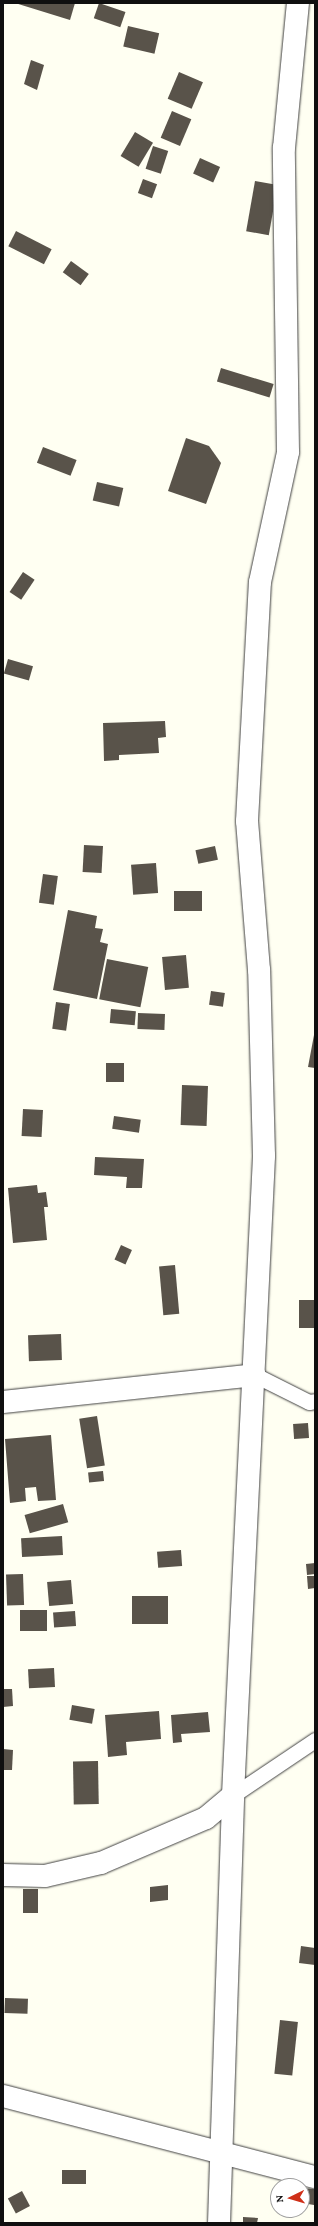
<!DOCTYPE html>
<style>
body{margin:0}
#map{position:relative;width:318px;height:2226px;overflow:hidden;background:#fffff2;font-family:"Crimson Pro",serif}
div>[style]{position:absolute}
.building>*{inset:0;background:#59534a;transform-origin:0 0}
.roads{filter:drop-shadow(0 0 1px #424242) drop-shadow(0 0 1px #424242)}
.lane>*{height:15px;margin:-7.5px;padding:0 7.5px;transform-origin:7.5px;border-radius:7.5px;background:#fff}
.street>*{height:22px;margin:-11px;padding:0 11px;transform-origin:11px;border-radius:11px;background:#fff}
span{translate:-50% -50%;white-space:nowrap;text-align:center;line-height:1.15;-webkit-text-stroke:4px #fff;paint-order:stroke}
.frame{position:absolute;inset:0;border:4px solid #0f0f0f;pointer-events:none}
.north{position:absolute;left:270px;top:2178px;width:40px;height:40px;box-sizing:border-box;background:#fff;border:1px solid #9f9f9f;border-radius:50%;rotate:265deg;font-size:11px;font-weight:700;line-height:16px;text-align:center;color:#0f0f0f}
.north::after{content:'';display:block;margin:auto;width:14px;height:18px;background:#cf2f18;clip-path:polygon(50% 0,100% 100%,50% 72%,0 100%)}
</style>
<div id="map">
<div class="building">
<div style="clip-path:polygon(15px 3px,75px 3px,70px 20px)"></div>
<div style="left:99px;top:3px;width:28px;height:16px;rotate:19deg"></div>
<div style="left:128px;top:26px;width:32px;height:21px;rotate:13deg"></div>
<div style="clip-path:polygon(31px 60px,44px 65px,37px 90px,24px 84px)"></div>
<div style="left:179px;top:72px;width:26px;height:29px;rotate:23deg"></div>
<div style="left:172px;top:111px;width:21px;height:29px;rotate:23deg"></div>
<div style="left:135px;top:132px;width:21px;height:28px;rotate:31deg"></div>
<div style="left:153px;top:146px;width:16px;height:24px;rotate:18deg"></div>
<div style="left:200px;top:158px;width:22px;height:17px;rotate:24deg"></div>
<div style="left:143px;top:179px;width:15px;height:15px;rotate:20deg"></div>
<div style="left:255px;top:181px;width:23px;height:51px;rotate:10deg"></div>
<div style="left:16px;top:231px;width:40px;height:17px;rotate:27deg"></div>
<div style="left:71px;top:261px;width:22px;height:14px;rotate:36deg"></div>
<div style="left:221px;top:368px;width:55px;height:14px;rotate:17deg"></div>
<div style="clip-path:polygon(186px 438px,209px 446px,221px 463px,206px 504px,168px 491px)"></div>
<div style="left:43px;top:447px;width:36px;height:17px;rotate:21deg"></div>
<div style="left:97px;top:482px;width:27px;height:19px;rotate:13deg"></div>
<div style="left:23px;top:572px;width:14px;height:24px;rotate:34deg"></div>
<div style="left:8px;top:659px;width:26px;height:15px;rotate:16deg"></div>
<div style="clip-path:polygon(165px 721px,166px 737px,158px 738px,159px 753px,119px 755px,119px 760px,104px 761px,103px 723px)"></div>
<div style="left:84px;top:845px;width:19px;height:27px;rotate:3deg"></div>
<div style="left:215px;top:846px;width:14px;height:20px;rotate:78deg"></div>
<div style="left:156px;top:863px;width:30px;height:25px;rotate:86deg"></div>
<div style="left:43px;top:874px;width:15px;height:29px;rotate:8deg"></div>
<div style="left:174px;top:891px;width:28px;height:20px"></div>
<div style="clip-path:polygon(68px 910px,97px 916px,95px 928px,103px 929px,100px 942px,108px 944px,97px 999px,53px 990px)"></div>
<div style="left:186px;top:955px;width:33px;height:24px;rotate:85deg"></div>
<div style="left:107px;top:959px;width:42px;height:41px;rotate:11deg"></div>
<div style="left:211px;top:991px;width:14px;height:14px;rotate:8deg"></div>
<div style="left:56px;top:1002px;width:14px;height:27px;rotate:8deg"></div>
<div style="left:111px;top:1009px;width:25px;height:14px;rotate:5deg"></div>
<div style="left:138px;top:1013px;width:27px;height:16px;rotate:2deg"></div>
<div style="clip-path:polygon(314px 1035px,315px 1035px,315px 1068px,308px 1067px)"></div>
<div style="left:106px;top:1063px;width:18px;height:19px"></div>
<div style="left:182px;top:1085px;width:26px;height:40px;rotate:2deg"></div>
<div style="left:23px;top:1109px;width:20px;height:27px;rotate:3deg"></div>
<div style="left:114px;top:1116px;width:27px;height:13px;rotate:8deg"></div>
<div style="clip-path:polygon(95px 1157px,144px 1159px,142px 1188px,126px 1188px,127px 1177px,94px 1175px)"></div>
<div style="clip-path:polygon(37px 1185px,38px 1193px,46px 1192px,48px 1207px,44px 1207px,47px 1240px,13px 1243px,8px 1188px)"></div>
<div style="left:121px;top:1245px;width:12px;height:16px;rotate:24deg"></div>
<div style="left:175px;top:1265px;width:49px;height:16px;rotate:85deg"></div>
<div style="left:315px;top:1300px;width:28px;height:16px;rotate:90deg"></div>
<div style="left:61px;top:1334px;width:26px;height:33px;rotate:88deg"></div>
<div style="left:97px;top:1416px;width:50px;height:18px;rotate:81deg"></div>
<div style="left:308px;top:1423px;width:15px;height:15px;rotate:86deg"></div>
<div style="clip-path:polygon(51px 1435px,56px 1500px,38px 1501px,36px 1487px,25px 1488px,26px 1501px,10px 1503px,5px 1439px)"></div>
<div style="left:103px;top:1471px;width:10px;height:15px;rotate:84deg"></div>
<div style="left:63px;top:1504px;width:19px;height:40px;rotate:74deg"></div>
<div style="left:62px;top:1536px;width:19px;height:41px;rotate:87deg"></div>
<div style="left:181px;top:1550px;width:16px;height:24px;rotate:86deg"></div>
<div style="clip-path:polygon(315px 1563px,315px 1574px,307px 1575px,306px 1564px)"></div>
<div style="left:23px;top:1574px;width:31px;height:17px;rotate:88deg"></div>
<div style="clip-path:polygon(307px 1576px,315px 1576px,315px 1588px,308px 1589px)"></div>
<div style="left:71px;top:1580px;width:24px;height:24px;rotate:85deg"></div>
<div style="left:132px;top:1596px;width:36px;height:28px"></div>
<div style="left:20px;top:1610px;width:27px;height:21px"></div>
<div style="left:75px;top:1611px;width:15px;height:22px;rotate:86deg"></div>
<div style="left:54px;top:1668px;width:19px;height:26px;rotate:87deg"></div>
<div style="clip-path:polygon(3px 1689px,12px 1689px,13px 1706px,3px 1707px)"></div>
<div style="left:72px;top:1705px;width:23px;height:15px;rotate:10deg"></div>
<div style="clip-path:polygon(159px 1711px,161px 1739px,126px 1742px,127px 1755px,108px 1757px,105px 1715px)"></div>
<div style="clip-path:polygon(208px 1712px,210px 1732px,181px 1734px,182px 1742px,173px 1743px,171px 1715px)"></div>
<div style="clip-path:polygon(3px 1749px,13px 1750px,12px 1770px,3px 1770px)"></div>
<div style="left:98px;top:1761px;width:43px;height:25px;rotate:89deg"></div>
<div style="clip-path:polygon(168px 1885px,168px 1900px,150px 1902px,150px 1887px)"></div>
<div style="left:23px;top:1889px;width:15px;height:24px"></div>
<div style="clip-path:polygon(301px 1946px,315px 1948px,315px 1965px,299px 1963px)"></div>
<div style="left:5px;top:1998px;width:23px;height:15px;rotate:2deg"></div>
<div style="left:280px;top:2020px;width:18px;height:54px;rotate:6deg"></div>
<div style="left:62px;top:2170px;width:24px;height:14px"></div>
<div style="clip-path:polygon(302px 2188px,315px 2189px,314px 2205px,302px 2203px)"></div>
<div style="left:22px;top:2191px;width:17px;height:16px;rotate:62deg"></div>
<div style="clip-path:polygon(243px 2217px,258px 2218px,257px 2223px,243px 2223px)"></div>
</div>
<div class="roads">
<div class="lane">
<div style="left:255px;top:1375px;width:60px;rotate:26.6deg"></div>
<div style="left:309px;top:1402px;width:6px;rotate:-9deg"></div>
<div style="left:233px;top:1795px;width:99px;rotate:-33.9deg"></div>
</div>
<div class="street">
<div style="left:3px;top:1402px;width:253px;rotate:-6.1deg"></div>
<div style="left:3px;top:1875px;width:42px;rotate:1.4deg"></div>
<div style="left:45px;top:1876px;width:57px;rotate:-13.1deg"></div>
<div style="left:101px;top:1863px;width:114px;rotate:-23.2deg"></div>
<div style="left:206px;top:1818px;width:35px;rotate:-40deg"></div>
<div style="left:3px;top:2096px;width:322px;rotate:14.6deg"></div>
<div style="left:219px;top:2223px;width:428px;rotate:-88.1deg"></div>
<div style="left:233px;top:1795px;width:640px;rotate:-87.22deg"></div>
<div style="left:264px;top:1156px;width:186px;rotate:-91.5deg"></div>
<div style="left:259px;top:970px;width:149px;rotate:-94.6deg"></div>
<div style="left:247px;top:821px;width:239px;rotate:-86.9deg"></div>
<div style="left:260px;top:582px;width:133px;rotate:-77.8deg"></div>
<div style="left:288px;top:452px;width:304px;rotate:-90.8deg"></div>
<div style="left:284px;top:148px;width:146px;rotate:-84.5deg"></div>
</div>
</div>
<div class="frame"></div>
<div class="north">N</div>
</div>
